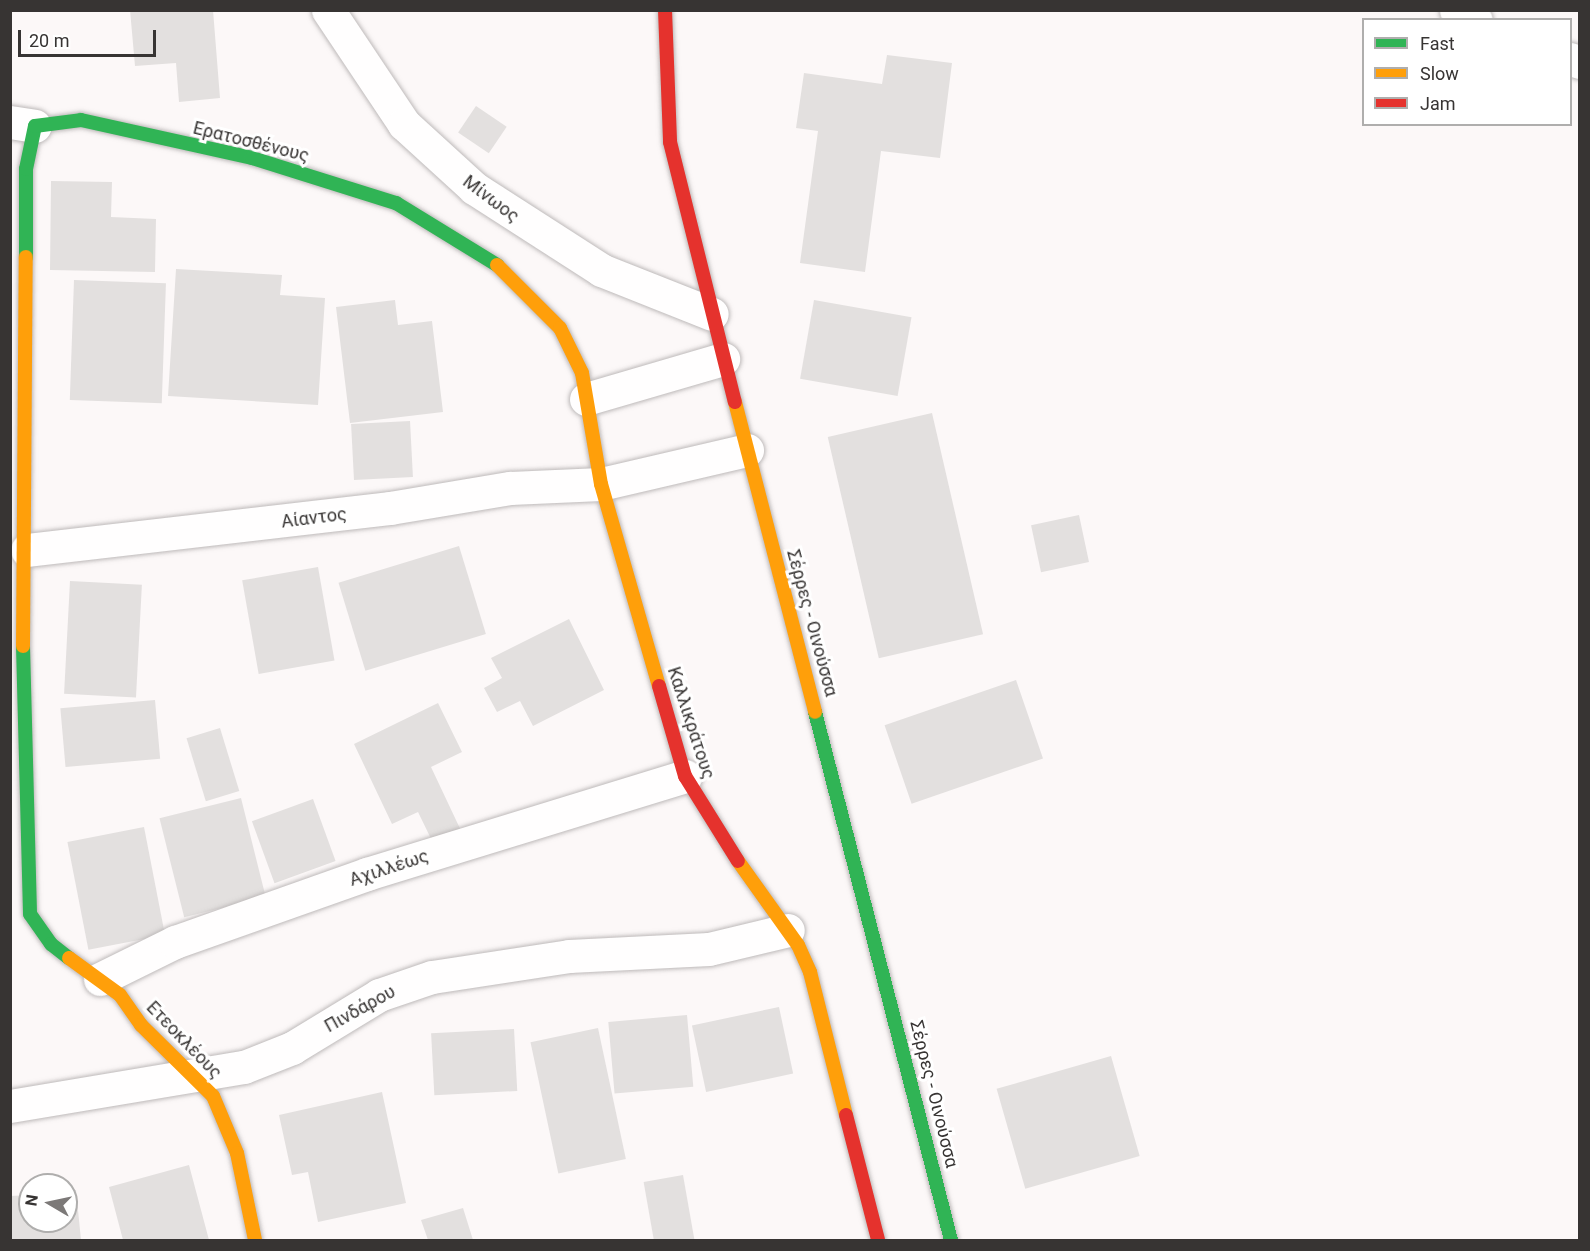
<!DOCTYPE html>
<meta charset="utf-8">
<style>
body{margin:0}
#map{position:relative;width:1590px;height:1251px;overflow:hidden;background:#fcf8f8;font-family:Roboto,sans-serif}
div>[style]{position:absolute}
.building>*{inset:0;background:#e3e0df;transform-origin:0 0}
.roads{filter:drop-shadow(0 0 2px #bebaba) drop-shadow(0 0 2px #bebaba)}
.street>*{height:33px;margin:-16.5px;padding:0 16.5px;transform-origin:16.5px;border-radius:16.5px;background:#fffefe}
.fast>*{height:14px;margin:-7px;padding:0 7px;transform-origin:7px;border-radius:7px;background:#30b455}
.slow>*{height:14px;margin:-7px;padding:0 7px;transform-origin:7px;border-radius:7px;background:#ff9f0a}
.jam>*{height:14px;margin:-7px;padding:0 7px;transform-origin:7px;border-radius:7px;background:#e5322d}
span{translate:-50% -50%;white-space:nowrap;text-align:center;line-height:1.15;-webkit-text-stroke:6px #fff;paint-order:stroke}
.street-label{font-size:18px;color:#373433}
.frame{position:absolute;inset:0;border:12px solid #373433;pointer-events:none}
.legend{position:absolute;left:1362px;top:18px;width:210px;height:108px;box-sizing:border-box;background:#fff;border:2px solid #afaead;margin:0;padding:8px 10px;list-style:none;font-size:18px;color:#373433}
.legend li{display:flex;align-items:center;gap:12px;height:30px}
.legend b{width:30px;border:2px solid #afaead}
.north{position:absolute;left:18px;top:1173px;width:60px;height:60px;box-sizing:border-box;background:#fff;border:2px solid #afaead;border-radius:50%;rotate:279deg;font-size:16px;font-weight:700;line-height:24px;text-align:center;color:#373433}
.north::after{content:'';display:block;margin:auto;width:21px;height:27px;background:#7c7978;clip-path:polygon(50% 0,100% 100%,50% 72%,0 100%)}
.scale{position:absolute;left:18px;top:30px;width:138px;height:27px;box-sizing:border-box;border:3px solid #373433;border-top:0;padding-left:8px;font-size:18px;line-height:21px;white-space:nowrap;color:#373433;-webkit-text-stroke:4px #fff;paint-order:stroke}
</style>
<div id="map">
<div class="building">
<div style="clip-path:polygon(130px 10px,213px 10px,220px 98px,179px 102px,176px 63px,135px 66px)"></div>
<div style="clip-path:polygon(887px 55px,952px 63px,940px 158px,881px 151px,865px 272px,800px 263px,818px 131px,796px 128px,804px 73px,882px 84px)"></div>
<div style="left:476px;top:106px;width:37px;height:32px;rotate:34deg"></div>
<div style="clip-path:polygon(51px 181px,112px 182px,111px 217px,156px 219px,155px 272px,50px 270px)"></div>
<div style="clip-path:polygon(176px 269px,282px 275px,280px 295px,325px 298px,318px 405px,168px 396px)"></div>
<div style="left:74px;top:280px;width:92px;height:120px;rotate:2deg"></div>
<div style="clip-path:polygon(395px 300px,398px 325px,432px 321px,443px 412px,350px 423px,336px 307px)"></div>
<div style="left:814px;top:300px;width:99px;height:80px;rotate:10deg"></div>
<div style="left:932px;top:413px;width:227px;height:107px;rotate:77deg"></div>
<div style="left:410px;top:421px;width:56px;height:59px;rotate:87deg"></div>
<div style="left:1079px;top:515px;width:48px;height:49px;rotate:78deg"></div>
<div style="left:459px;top:546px;width:92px;height:126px;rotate:73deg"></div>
<div style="left:318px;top:567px;width:95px;height:77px;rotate:80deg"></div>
<div style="left:70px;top:581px;width:72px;height:113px;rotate:3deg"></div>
<div style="clip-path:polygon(569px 619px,604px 690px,533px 726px,520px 701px,497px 712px,484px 688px,502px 678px,491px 658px)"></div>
<div style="left:1016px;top:680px;width:83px;height:139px;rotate:71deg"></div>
<div style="left:155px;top:700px;width:59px;height:95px;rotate:85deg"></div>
<div style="clip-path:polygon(438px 703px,462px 752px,431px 767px,464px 837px,437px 851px,418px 812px,392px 824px,354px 744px)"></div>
<div style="left:220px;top:728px;width:66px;height:35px;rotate:73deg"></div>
<div style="left:241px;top:798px;width:102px;height:84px;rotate:76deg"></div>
<div style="left:313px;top:799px;width:66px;height:65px;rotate:70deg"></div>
<div style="left:144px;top:827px;width:110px;height:78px;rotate:79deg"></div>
<div style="left:779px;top:1007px;width:68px;height:89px;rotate:78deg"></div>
<div style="left:687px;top:1015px;width:72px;height:79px;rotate:85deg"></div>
<div style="left:598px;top:1028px;width:134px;height:69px;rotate:78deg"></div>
<div style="left:514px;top:1029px;width:62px;height:83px;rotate:87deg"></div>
<div style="left:1111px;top:1056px;width:104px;height:119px;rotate:74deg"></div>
<div style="clip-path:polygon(382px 1092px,406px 1203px,318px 1222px,308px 1172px,292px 1175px,279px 1115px)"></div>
<div style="clip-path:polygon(189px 1165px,209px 1240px,123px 1240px,109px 1187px)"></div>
<div style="left:683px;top:1175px;width:66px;height:40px;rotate:80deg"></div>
<div style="clip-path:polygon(76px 1190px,81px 1240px,11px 1240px,10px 1196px,30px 1195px,30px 1221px,66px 1221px,66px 1191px)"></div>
<div style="clip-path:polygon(463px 1208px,473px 1240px,428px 1240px,421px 1220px)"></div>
</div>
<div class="roads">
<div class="street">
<div style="left:328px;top:10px;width:137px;rotate:56.3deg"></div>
<div style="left:404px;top:124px;width:95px;rotate:42.4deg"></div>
<div style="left:474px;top:188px;width:151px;rotate:32.8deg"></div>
<div style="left:601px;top:270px;width:119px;rotate:21.6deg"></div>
<div style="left:1456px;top:10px;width:22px;rotate:27deg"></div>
<div style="left:1570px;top:59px;width:10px;rotate:17deg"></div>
<div style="left:10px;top:122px;width:25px;rotate:9deg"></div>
<div style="left:586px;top:399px;width:143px;rotate:-16.3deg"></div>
<div style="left:27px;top:550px;width:365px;rotate:-6.6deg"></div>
<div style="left:390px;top:508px;width:122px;rotate:-9.5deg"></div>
<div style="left:510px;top:488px;width:91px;rotate:-2.5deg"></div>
<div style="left:601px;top:484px;width:150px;rotate:-13.1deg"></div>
<div style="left:100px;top:979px;width:84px;rotate:-26.3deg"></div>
<div style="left:175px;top:942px;width:204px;rotate:-19.5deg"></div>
<div style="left:367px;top:874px;width:333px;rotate:-17.1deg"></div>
<div style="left:10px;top:1106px;width:237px;rotate:-9.5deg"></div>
<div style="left:244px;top:1067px;width:52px;rotate:-21.6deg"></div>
<div style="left:292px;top:1048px;width:102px;rotate:-31.3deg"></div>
<div style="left:379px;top:995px;width:56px;rotate:-18.8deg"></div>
<div style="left:432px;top:977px;width:139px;rotate:-8.7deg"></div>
<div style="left:569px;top:956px;width:140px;rotate:-2.9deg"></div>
<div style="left:709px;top:949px;width:81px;rotate:-13.5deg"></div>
</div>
<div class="fast">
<div style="left:26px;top:257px;width:88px;rotate:-90deg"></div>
<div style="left:26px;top:169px;width:44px;rotate:-78.2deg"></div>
<div style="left:35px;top:126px;width:46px;rotate:-7.4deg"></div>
<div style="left:81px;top:120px;width:175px;rotate:12.5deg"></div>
<div style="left:252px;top:158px;width:151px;rotate:17.4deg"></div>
<div style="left:396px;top:203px;width:119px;rotate:31.5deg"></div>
<div style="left:23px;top:646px;width:268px;rotate:88.5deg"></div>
<div style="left:30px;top:914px;width:37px;rotate:55deg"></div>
<div style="left:51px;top:944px;width:23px;rotate:38deg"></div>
<div style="left:815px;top:712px;width:545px;rotate:75.56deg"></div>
</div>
<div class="slow">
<div style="left:497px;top:265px;width:89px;rotate:45deg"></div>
<div style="left:560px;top:328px;width:50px;rotate:63.9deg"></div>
<div style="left:582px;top:373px;width:113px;rotate:80.3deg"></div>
<div style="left:601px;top:484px;width:210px;rotate:74deg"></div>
<div style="left:735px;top:402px;width:320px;rotate:75.5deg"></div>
<div style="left:23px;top:646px;width:389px;rotate:-89.6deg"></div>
<div style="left:738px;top:861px;width:103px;rotate:54.5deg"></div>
<div style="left:798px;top:945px;width:30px;rotate:66deg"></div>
<div style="left:810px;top:972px;width:147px;rotate:75.9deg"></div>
<div style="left:69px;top:958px;width:63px;rotate:36deg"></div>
<div style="left:120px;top:995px;width:37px;rotate:55deg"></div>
<div style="left:141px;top:1025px;width:101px;rotate:44.6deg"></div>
<div style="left:213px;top:1096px;width:62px;rotate:67.2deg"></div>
<div style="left:237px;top:1153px;width:89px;rotate:78.3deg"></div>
</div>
<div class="jam">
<div style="left:665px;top:10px;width:132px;rotate:87.8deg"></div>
<div style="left:670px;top:142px;width:268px;rotate:76deg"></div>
<div style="left:659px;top:686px;width:94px;rotate:73.9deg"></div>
<div style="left:685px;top:776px;width:100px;rotate:58.1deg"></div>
<div style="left:846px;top:1115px;width:129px;rotate:75.6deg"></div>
</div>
</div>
<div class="street-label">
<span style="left:251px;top:142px;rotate:14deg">Ερατοσθένους</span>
<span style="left:491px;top:199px;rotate:37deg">Μίνωος</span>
<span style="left:314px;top:518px;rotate:-7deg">Αίαντος</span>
<span style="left:812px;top:623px;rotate:75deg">Σέρρες - Οινούσσα</span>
<span style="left:691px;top:723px;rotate:72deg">Καλλικράτους</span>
<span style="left:389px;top:868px;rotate:-18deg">Αχιλλέως</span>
<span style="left:360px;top:1009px;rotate:-29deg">Πινδάρου</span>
<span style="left:184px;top:1040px;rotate:46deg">Ετεοκλέους</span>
<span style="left:934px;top:1094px;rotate:76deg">Σέρρες - Οινούσσα</span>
</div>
<div class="frame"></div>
<ul class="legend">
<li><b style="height:8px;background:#30b455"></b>Fast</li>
<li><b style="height:8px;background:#ff9f0a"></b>Slow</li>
<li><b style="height:8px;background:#e5322d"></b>Jam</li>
</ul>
<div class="north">N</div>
<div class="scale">20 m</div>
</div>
